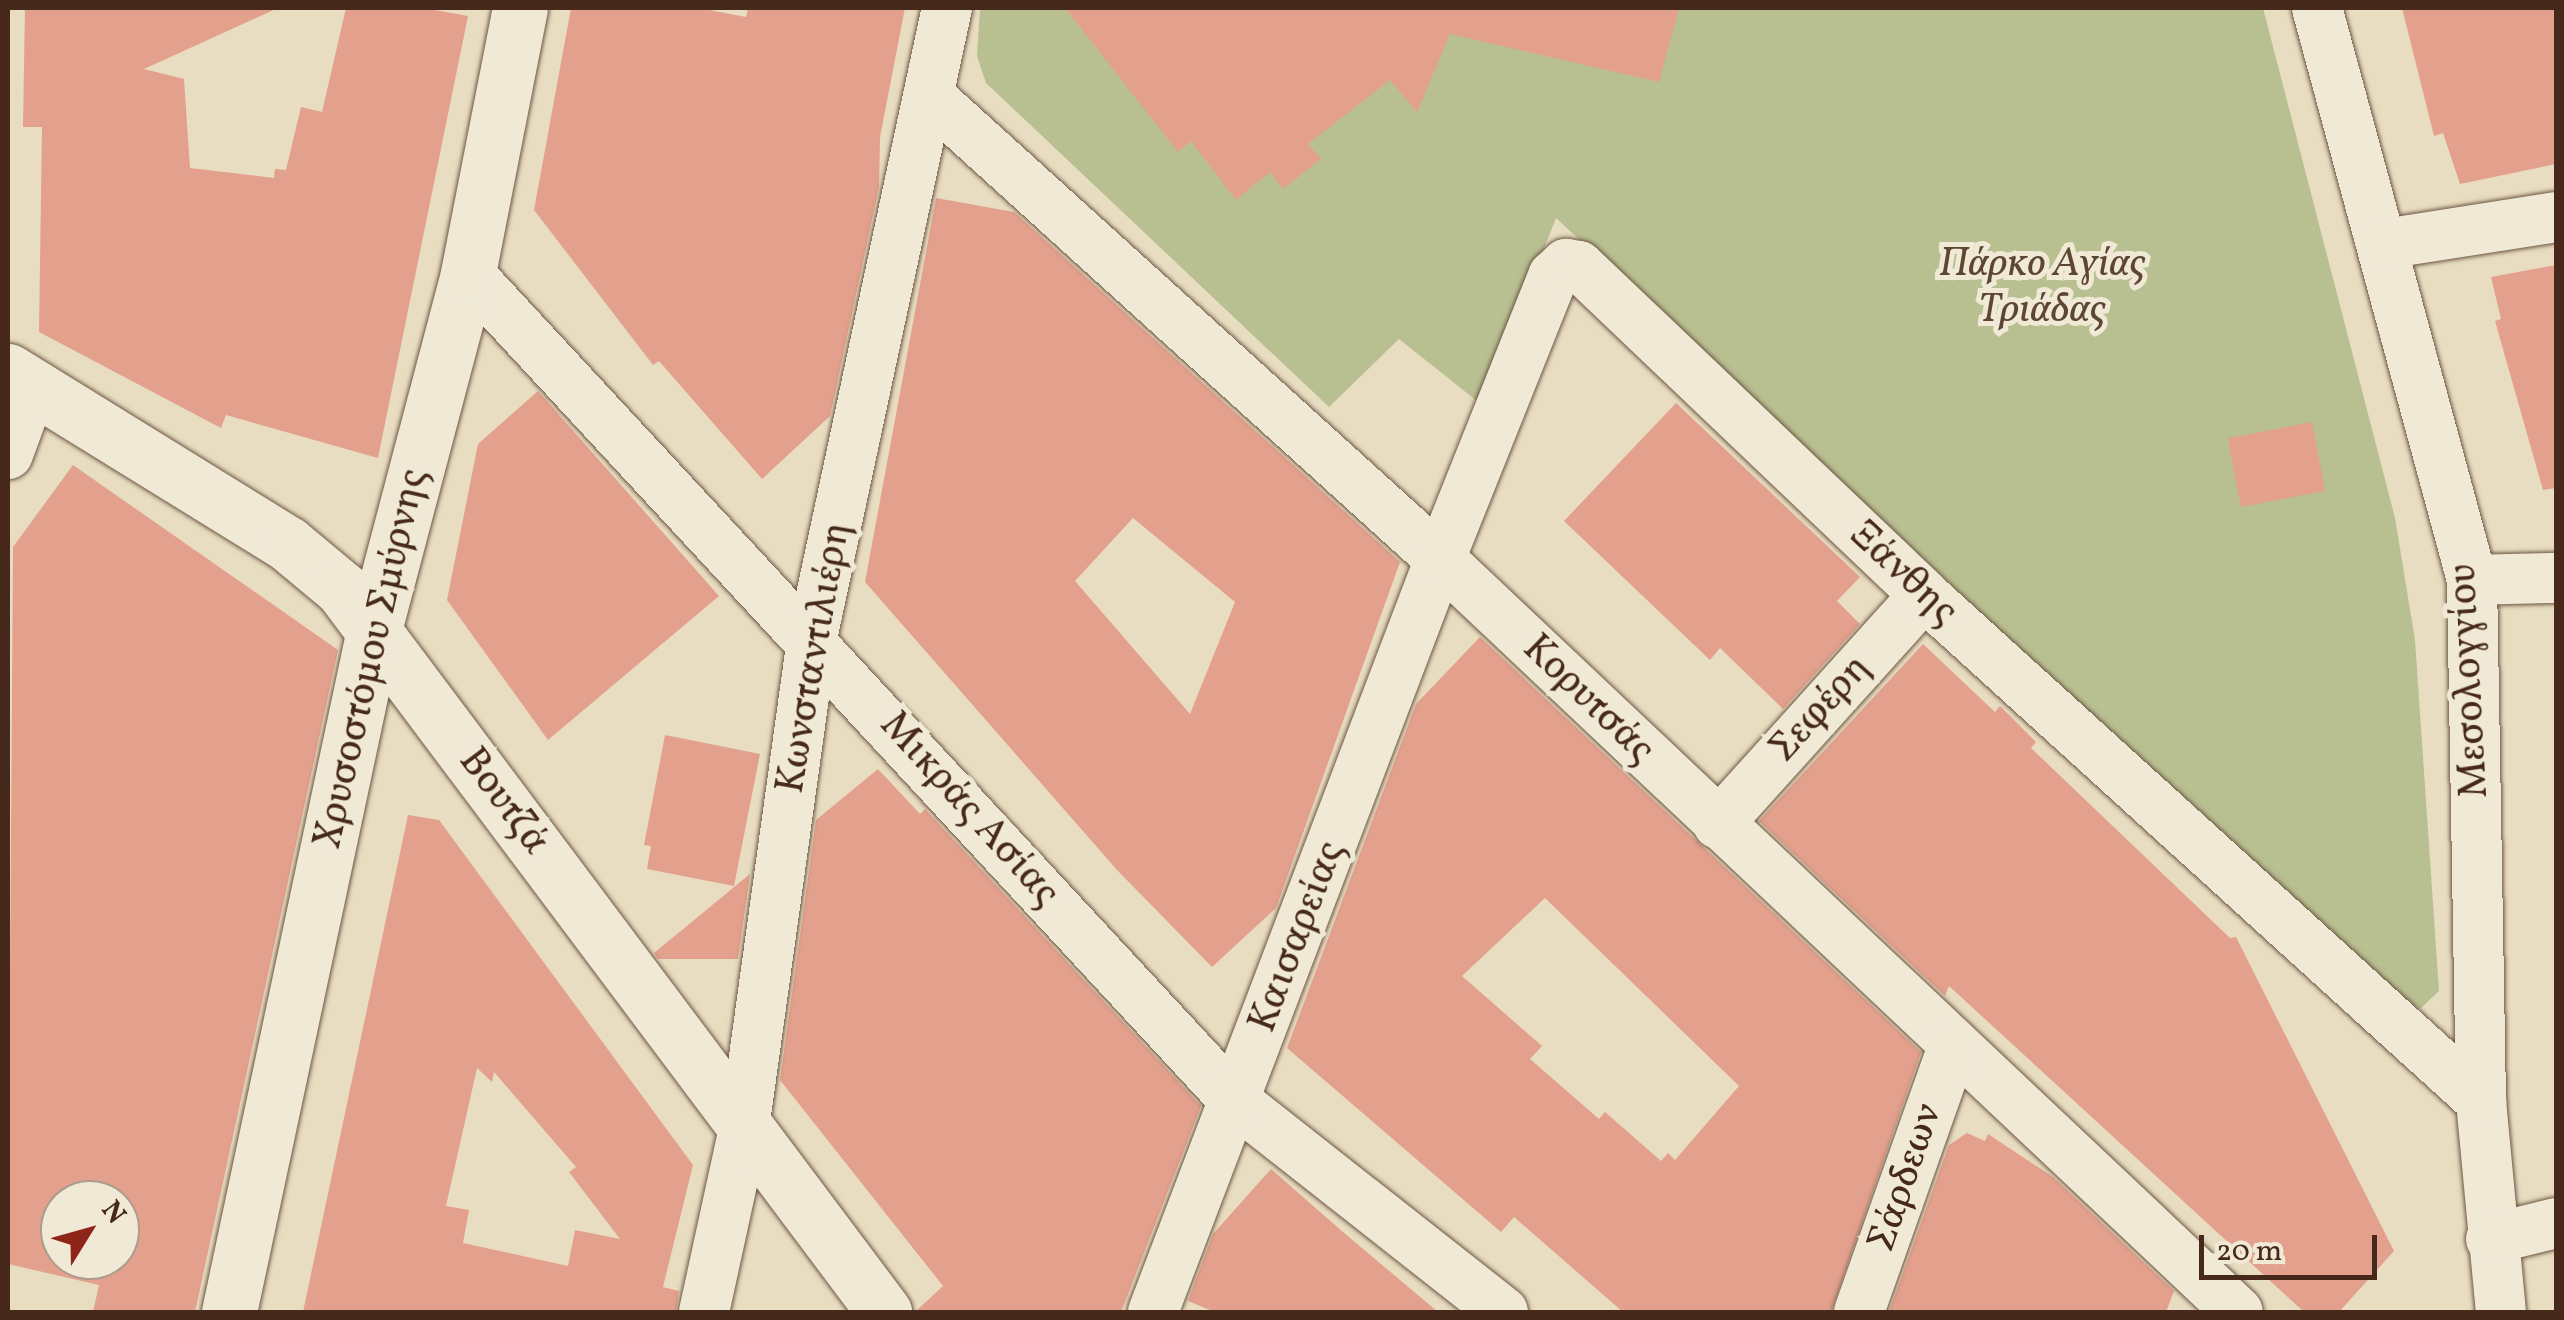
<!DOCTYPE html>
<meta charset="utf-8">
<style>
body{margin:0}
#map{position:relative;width:2564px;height:1320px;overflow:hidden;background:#e8ddc0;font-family:Vollkorn,serif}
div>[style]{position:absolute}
.green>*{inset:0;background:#b8c091}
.building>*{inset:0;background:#e3a08c;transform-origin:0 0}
.roads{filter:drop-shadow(0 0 2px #6e5644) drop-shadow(0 0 2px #6e5644)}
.minor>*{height:50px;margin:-25px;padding:0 25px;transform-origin:25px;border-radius:25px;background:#f0e9d6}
.tertiary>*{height:55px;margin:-27.5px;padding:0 27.5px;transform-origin:27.5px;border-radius:27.5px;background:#f0e9d6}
span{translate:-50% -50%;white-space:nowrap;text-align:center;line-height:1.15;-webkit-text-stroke:10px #f0e9d6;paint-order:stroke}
.park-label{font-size:40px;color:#5d4732;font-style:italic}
.street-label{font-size:40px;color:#46291a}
.frame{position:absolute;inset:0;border:10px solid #46291a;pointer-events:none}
.north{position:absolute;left:40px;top:1180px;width:100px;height:100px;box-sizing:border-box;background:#f0e9d6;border:2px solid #ac9c8b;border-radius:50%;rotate:53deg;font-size:28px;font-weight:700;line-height:40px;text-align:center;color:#46291a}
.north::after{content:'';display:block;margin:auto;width:35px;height:45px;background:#8f2418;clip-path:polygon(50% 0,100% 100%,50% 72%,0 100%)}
.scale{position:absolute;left:2199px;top:1235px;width:178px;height:45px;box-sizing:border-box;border:5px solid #46291a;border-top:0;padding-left:12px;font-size:30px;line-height:35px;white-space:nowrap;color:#46291a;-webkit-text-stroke:8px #f0e9d6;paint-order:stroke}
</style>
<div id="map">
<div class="green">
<div style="clip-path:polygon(980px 8px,2263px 8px,2395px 518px,2415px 640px,2439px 991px,2421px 1008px,2402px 1004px,1556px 218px,1482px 405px,1399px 339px,1329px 407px,986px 83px,977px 56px)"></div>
</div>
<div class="building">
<div style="clip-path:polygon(25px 8px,278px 8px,144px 69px,184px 79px,190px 168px,274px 178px,275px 169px,286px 170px,301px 107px,322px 112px,346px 8px,424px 8px,468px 16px,378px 458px,226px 415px,221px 428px,39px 332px,42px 127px,23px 127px)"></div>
<div style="clip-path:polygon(571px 8px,699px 8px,746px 17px,748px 8px,905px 8px,880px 137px,879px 187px,830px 416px,762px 479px,659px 361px,653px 365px,534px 210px)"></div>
<div style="clip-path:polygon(1065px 8px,1679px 8px,1659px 82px,1450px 34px,1417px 112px,1390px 80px,1308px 144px,1321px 159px,1283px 189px,1270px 172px,1236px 200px,1191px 141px,1178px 152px)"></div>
<div style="clip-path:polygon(2402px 8px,2556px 8px,2556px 164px,2460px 184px,2443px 133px,2434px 136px)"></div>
<div style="clip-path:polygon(evenodd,936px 198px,1014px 212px,1400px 562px,1276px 908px,1212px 967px,1117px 870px,865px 582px,936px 198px,1133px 518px,1235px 602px,1190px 714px,1075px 581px,1133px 518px)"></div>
<div style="clip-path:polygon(2556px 265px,2556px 488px,2543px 490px,2495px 321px,2501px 319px,2491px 277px)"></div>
<div style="clip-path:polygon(538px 391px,719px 596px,548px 740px,447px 600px,478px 444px)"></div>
<div style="clip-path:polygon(1676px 403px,1860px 577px,1837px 601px,1860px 624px,1783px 709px,1720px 648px,1710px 660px,1564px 521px)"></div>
<div style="left:2312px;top:422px;width:70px;height:86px;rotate:79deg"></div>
<div style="clip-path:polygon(evenodd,73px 465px,338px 650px,195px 1312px,93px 1312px,99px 1285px,8px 1264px,13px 547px,73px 465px,60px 1200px,120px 1200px,120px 1260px,60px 1260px,60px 1200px)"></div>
<div style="clip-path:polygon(evenodd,1480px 637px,1921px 1052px,1831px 1312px,1623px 1312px,1514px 1217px,1501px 1232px,1287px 1048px,1416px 704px,1480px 637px,1545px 898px,1739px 1086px,1675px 1160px,1668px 1153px,1661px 1161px,1605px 1112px,1599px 1119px,1530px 1059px,1542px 1046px,1462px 976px,1545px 898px)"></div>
<div style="clip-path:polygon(1923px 644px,1995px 712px,2000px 706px,2036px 742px,2031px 748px,2230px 938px,2236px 937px,2394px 1251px,2339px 1312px,2304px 1312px,1949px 986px,1945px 996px,1759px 821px)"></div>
<div style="clip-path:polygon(665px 735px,760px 754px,734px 886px,647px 869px,651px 846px,644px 845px)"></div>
<div style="clip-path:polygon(878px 769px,920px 814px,925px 809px,1201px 1106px,1121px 1312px,915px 1312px,943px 1286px,780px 1080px,816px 820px)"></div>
<div style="clip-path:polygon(evenodd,408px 815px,439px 820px,693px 1165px,663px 1287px,679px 1291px,676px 1312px,303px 1312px,408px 815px,477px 1068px,492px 1082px,494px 1072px,576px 1167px,569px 1172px,620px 1239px,575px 1230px,568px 1266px,463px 1243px,469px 1210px,446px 1206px,477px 1068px)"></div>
<div style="clip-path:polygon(750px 874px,738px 959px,658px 959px,654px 953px)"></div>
<div style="clip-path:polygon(1967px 1133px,1985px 1141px,1988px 1134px,2053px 1177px,2174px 1291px,2166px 1312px,1889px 1312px,1949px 1145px)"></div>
<div style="clip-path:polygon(1271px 1169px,1343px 1232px,1438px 1312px,1215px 1312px,1188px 1301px,1213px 1234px)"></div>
</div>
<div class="roads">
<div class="minor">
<div style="left:2317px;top:8px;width:593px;rotate:74.84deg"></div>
<div style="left:2472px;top:580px;width:521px;rotate:89.01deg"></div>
<div style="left:2481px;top:1101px;width:212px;rotate:84.6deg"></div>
<div style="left:930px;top:97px;width:688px;rotate:42.17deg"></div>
<div style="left:1440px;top:559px;width:1097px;rotate:43.34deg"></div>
<div style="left:2384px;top:244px;width:174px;rotate:-8.9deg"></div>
<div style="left:468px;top:273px;width:1129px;rotate:47.19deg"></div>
<div style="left:1235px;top:1101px;width:341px;rotate:38.2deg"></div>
<div style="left:8px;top:454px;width:70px;rotate:-70deg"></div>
<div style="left:2472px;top:580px;width:84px;rotate:-1.4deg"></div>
<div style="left:1718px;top:824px;width:308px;rotate:-48deg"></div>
<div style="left:2491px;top:1239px;width:67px;rotate:-13.8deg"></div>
<div style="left:704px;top:1312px;width:187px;rotate:-77.7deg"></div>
<div style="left:744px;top:1129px;width:496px;rotate:-82.1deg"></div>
<div style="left:812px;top:638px;width:644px;rotate:-77.91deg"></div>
<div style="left:1153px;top:1312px;width:806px;rotate:-69.14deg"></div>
<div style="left:1440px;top:559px;width:305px;rotate:-68.2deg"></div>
<div style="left:1553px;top:276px;width:18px;rotate:-43deg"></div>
<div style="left:1566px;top:264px;width:13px;rotate:9deg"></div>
<div style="left:1579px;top:266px;width:477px;rotate:43.6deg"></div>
<div style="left:1924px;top:595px;width:753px;rotate:42.25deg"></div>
<div style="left:1859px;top:1312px;width:284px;rotate:-70.5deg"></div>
</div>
<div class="tertiary">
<div style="left:8px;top:371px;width:329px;rotate:31.7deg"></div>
<div style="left:288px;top:544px;width:70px;rotate:39.8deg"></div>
<div style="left:342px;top:589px;width:904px;rotate:53.14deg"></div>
<div style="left:229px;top:1312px;width:697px;rotate:-78deg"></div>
<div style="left:374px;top:630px;width:369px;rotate:-75.2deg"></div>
<div style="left:468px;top:273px;width:270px;rotate:-78.9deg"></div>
</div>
</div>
<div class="park-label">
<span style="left:2042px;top:288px">Πάρκο Αγίας<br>Τριάδας</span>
</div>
<div class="street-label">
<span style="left:1903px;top:574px;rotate:43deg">Ξάνθης</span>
<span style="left:815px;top:658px;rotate:-80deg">Κωνσταντιλιέρη</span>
<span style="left:372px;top:659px;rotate:-77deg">Χρυσοστόμου Σμύρνης</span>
<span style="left:2470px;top:681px;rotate:-93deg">Μεσολογγίου</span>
<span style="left:1588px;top:700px;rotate:44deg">Κορυτσάς</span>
<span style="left:1821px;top:709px;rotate:-48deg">Σεφέρη</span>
<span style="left:503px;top:802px;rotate:53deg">Βουτζά</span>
<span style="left:969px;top:810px;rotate:48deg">Μικράς Ασίας</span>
<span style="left:1298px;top:937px;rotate:-69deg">Καισαρείας</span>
<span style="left:1906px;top:1178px;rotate:-71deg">Σάρδεων</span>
</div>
<div class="frame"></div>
<div class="north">N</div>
<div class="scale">20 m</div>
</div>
